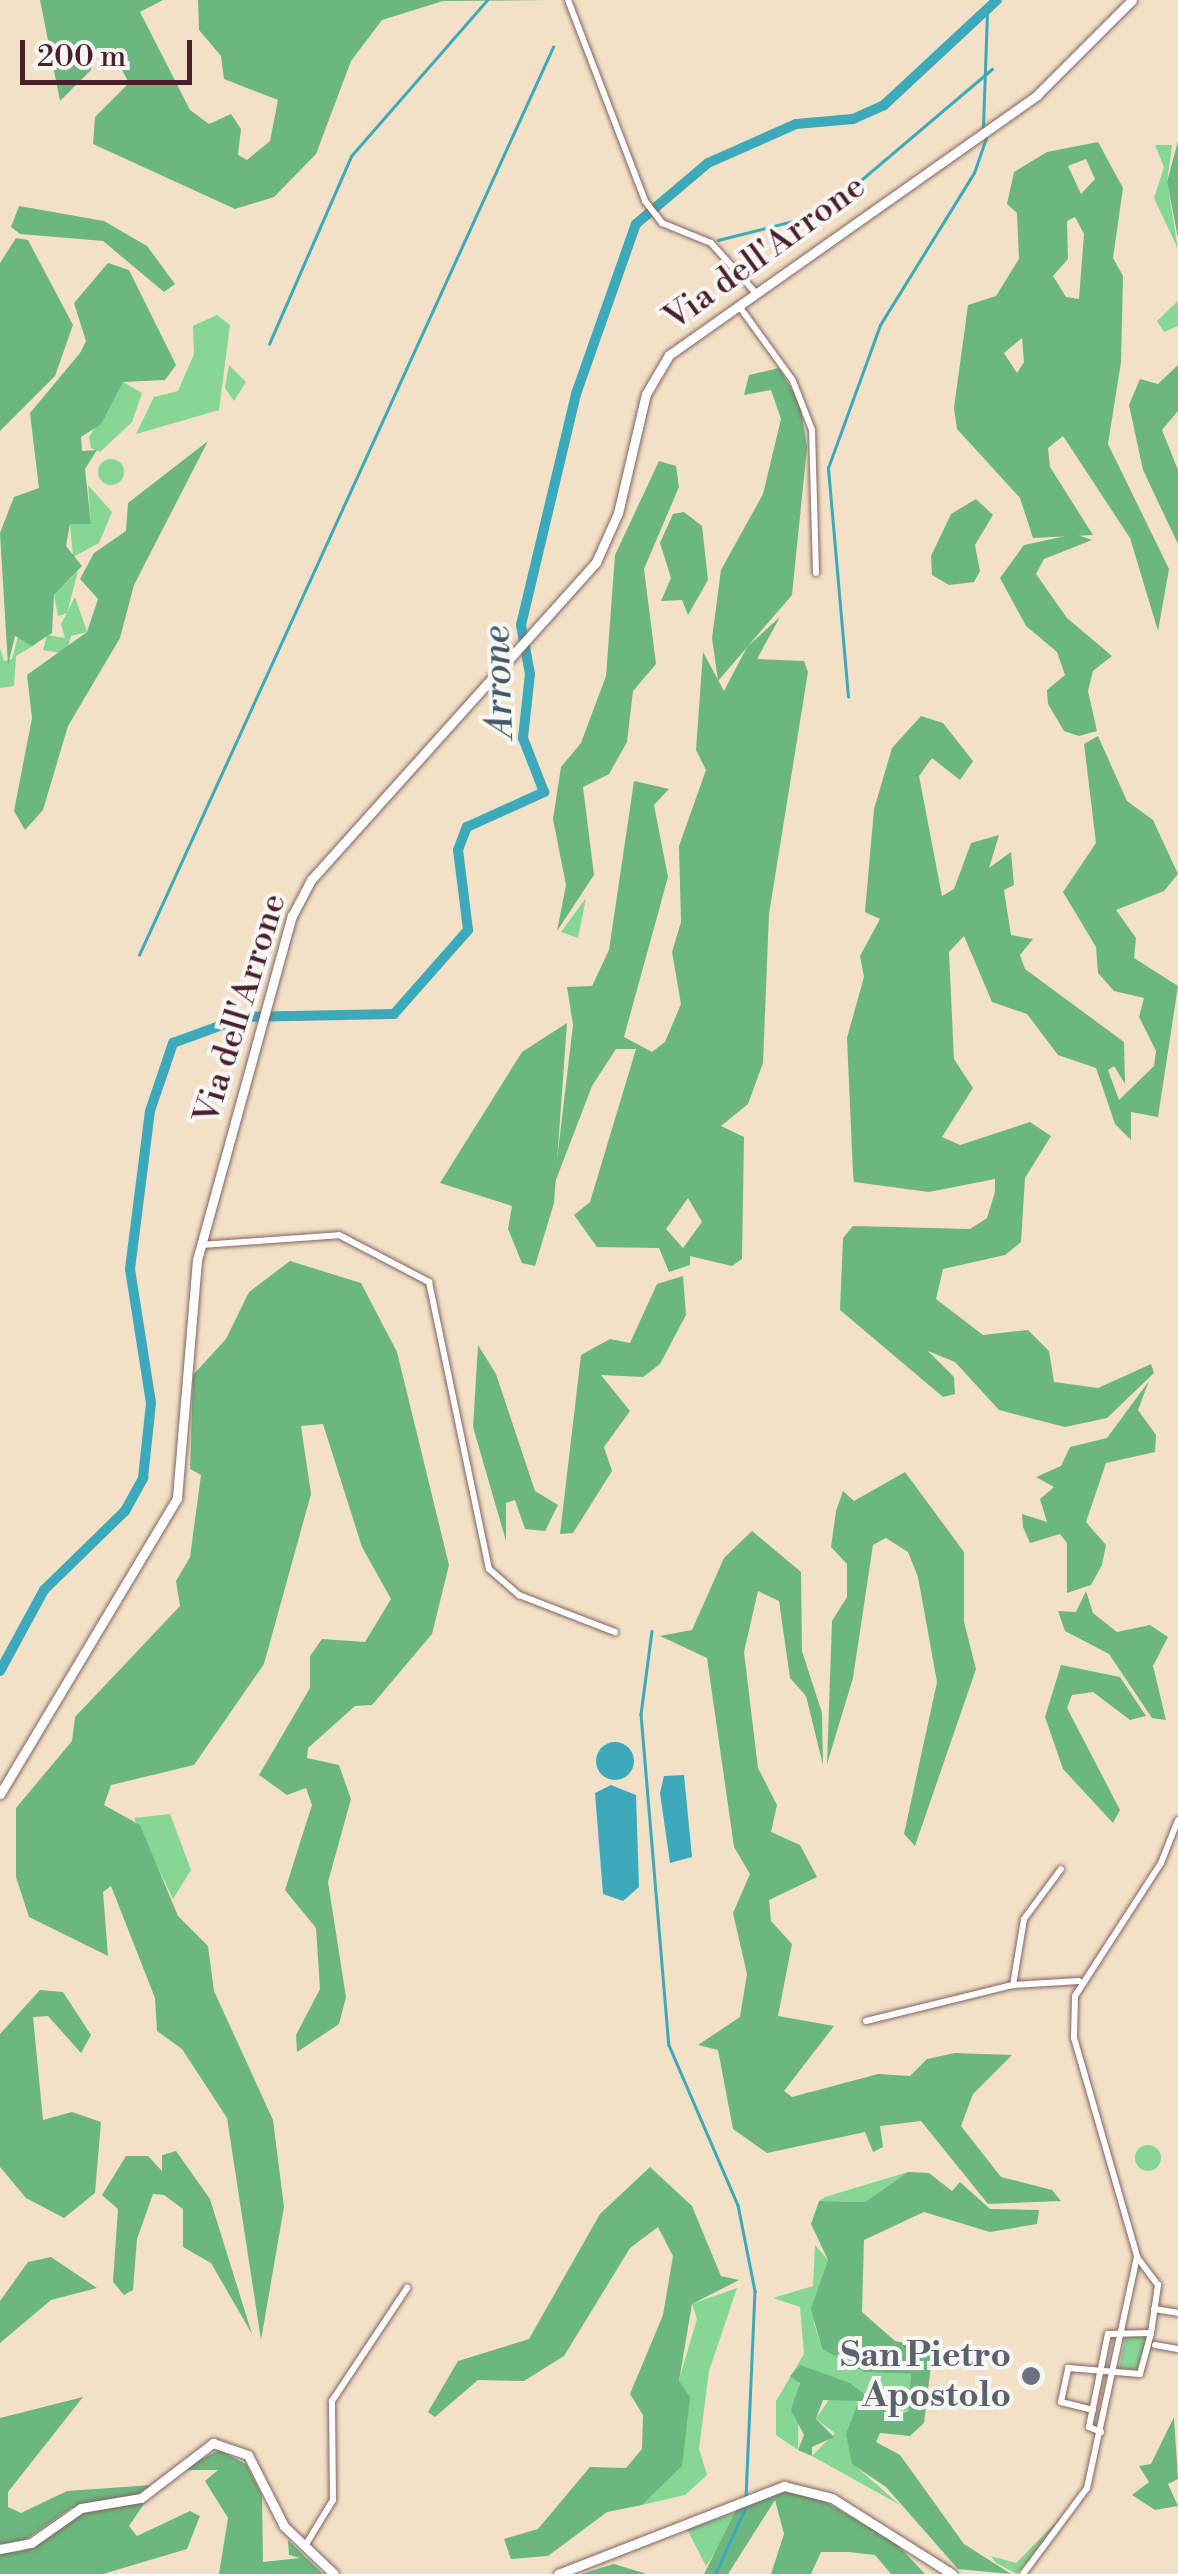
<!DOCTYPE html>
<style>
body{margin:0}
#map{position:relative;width:1178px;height:2574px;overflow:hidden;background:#f2e1c7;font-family:"Libre Bodoni",serif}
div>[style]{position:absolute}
.green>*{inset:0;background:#86d696}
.round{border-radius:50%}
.forest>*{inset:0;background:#6cb77f}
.water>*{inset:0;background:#3caabb}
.stream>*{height:2.5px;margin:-1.25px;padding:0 1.25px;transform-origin:1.25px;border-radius:1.25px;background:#3caabb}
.river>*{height:10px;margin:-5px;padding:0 5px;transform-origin:5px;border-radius:5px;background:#3caabb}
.roads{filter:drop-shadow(0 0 2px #856362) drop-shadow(0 0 2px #856362)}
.minor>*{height:6px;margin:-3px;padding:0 3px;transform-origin:3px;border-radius:3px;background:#fff}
.tertiary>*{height:9px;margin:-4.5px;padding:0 4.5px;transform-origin:4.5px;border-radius:4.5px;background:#fff}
.dots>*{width:28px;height:28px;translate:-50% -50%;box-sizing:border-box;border:5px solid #f6f6f2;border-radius:50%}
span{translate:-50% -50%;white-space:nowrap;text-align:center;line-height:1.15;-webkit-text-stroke:8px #f6f6f2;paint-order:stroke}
.street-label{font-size:35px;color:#4a1f2b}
.worship-label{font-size:35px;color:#5b616d;font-weight:700}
.right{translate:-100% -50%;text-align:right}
.water-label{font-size:38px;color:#445765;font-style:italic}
.scale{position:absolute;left:20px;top:40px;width:172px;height:45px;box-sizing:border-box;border:5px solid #4a1f2b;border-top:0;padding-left:12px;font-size:30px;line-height:35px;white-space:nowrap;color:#4a1f2b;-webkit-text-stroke:8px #f6f6f2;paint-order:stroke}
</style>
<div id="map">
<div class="green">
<div style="clip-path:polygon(1155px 145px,1172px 145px,1167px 182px,1178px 249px,1154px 198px,1164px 167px)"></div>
<div style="clip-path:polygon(1178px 301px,1178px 326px,1164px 332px,1157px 321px)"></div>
<div style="clip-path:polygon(217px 315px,230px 325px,219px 410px,136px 434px,154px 397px,178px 391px,194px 354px,193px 326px)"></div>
<div style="clip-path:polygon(229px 365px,246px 382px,234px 401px,225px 388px)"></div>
<div style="clip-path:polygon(123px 382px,142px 393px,132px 422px,100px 452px,91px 448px,89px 437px)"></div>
<div class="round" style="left:98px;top:459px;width:26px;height:26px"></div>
<div style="clip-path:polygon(88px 485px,112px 512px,99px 543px,73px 557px,70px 524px,91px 524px)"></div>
<div style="clip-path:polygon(78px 571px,67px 613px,58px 616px,54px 595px)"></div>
<div style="clip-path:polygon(75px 597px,87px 632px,71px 636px,66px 654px,43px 650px,47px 635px,65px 638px,61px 624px)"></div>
<div style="clip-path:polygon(19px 633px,36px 644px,16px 656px,14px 686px,0 688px,0 648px,4px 661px,12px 659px)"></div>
<div style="clip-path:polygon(586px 898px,578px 938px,561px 932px)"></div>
<div style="clip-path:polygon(170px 1814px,191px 1870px,173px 1899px,134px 1818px)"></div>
<div class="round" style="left:1135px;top:2145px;width:26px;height:26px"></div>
<div style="clip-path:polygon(908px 2172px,865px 2202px,819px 2201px,825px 2197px)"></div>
<div style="clip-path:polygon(815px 2245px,828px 2260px,814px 2323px,822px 2349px,864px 2372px,911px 2374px,908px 2412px,799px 2383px,798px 2450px,776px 2435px,776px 2401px,804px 2354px,800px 2307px,773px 2298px,813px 2286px)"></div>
<div style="clip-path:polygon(737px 2288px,709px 2371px,699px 2449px,707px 2475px,685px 2495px,642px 2505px,697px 2319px,692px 2304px)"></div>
<div style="clip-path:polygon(1126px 2332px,1147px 2336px,1139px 2371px,1119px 2370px)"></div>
<div style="clip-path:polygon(832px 2395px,859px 2401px,853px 2464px,900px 2505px,812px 2456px,835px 2433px,816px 2419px)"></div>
<div style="clip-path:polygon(1073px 2505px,1017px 2574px,996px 2563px,991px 2556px,1016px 2563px)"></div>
<div style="clip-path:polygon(737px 2512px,734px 2523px,706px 2566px,687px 2529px)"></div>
</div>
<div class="forest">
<div style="clip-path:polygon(40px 0,163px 0,140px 12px,190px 110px,209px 124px,231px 114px,241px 129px,238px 155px,247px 160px,270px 141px,278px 100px,224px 79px,221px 56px,199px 30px,198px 0,551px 0,443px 1px,382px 20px,351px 61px,316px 154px,274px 197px,235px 209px,93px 144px,95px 117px,129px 83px,110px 48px,95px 50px,91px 70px,60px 101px)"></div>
<div style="clip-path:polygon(1178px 141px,1178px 238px,1167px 182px)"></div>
<div style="clip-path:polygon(evenodd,1098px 142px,1123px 188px,1113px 258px,1123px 276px,1121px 362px,1108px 444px,1169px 569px,1158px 631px,1130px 538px,1063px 436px,1048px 448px,1050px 467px,1093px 535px,1033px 538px,1020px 498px,957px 429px,954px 408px,968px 305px,996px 296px,1019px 259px,1017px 213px,1007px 204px,1014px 172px,1047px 152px,1098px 142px,1086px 159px,1095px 179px,1081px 194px,1068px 166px,1086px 159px,1098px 142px,1075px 217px,1084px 234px,1079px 299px,1066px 297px,1053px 276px,1068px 259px,1067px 221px,1075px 217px,1098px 142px,1022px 338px,1024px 362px,1017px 373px,1004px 353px,1022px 338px)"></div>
<div style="clip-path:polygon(19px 206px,104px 221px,147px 246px,175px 284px,164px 292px,103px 241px,20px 234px,11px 227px)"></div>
<div style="clip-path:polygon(16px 238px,28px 240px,73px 325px,55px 376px,0 431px,0 263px)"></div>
<div style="clip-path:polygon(108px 263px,129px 270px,176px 365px,165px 380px,123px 382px,101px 424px,81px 437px,82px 451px,97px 450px,85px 469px,91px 524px,70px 524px,66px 546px,82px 566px,54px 595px,52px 633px,32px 646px,15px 636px,8px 665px,0 533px,14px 497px,39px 488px,30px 413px,80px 353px,86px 341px,74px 303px)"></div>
<div style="clip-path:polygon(1178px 365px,1178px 411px,1162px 430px,1178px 470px,1178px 544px,1143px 470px,1129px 405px,1140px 379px,1158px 384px)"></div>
<div style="clip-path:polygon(779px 368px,800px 403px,807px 447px,792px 595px,718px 681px,712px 638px,721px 570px,763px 494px,781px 419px,771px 390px,744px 395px,749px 375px)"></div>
<div style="clip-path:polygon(208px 441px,134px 585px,120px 638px,68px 726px,43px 810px,25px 830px,14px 811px,32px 718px,27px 675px,87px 632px,98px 599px,80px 579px,94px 553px,126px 531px,128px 503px)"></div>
<div style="clip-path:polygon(659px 461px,676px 466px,679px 487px,644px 569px,656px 664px,633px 691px,627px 742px,609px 774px,583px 787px,594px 875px,557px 931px,566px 885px,553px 819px,561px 767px,581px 743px,606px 676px,615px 555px)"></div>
<div style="clip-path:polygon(976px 499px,993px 515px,975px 545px,980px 571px,974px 582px,949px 585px,932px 575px,931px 556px,951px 514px)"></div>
<div style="clip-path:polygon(684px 512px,702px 526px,708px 580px,688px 615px,682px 600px,661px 601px,671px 578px,660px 543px,673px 514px)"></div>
<div style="clip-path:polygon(1075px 534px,1092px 540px,1044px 559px,1036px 574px,1067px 618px,1112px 656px,1093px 671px,1088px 691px,1097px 731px,1079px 736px,1064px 731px,1048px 704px,1047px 690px,1065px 675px,1057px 652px,1026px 626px,1000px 578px,1024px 545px)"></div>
<div style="clip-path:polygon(evenodd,780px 617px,757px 659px,804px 661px,808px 672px,769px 914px,763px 1063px,748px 1104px,721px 1126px,744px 1137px,742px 1259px,732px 1266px,690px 1256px,690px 1265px,669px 1272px,659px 1248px,597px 1247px,574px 1215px,590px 1202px,636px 1049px,616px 1049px,592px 1086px,554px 1185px,573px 1025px,567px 987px,592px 986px,609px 950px,634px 781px,669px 789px,654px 805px,668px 877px,624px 1037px,652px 1052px,665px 1042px,681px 1004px,672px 952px,681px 922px,679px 846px,706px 770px,696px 750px,703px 652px,724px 691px,747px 647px,780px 617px,688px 1198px,702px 1222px,683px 1248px,666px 1229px,688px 1198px)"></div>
<div style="clip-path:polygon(921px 716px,943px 723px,973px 761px,960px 780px,932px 758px,919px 776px,942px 896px,954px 889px,971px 843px,999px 835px,989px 868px,1011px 852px,1014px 885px,1004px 890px,1011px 935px,1033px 939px,1020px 955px,1025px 969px,1124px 1042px,1125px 1084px,1114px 1066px,1108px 1070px,1119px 1100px,1154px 1066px,1156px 1051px,1139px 1017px,1144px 998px,1114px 991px,1098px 973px,1096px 947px,1063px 892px,1096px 843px,1084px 744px,1098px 736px,1127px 801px,1153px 820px,1178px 874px,1164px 891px,1116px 910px,1136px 938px,1134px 958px,1178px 986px,1158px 1117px,1131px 1112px,1131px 1140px,1115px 1124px,1096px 1068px,1058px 1055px,1027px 1014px,992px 1002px,964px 936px,949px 952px,954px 1059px,973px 1088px,942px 1137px,960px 1145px,1030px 1122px,1051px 1136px,1025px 1178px,1021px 1242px,1005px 1255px,943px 1269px,936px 1299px,983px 1335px,1028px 1330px,1049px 1351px,1054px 1382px,1098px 1388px,1151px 1364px,1154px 1373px,1107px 1418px,1065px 1427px,999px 1410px,955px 1362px,928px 1351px,954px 1377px,955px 1394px,943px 1397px,840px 1310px,843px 1238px,853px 1226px,970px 1229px,987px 1218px,995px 1192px,995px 1179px,929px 1192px,854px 1182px,853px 1174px,847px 1038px,864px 977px,860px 956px,880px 919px,865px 912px,874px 809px,892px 748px)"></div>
<div style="clip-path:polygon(567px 1023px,554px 1203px,535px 1266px,522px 1263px,508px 1229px,512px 1206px,440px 1183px,522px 1052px)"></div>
<div style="clip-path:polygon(290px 1261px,361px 1283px,397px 1352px,449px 1565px,432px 1634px,372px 1705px,355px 1706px,308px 1748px,307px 1758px,339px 1765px,351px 1799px,328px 1882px,346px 1997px,339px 2024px,297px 2052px,296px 2035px,320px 1989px,316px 1928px,285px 1890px,312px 1805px,306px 1788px,287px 1795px,259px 1775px,310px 1688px,310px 1656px,322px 1639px,365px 1642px,391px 1599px,362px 1547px,323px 1424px,301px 1426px,311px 1494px,264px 1664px,194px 1765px,111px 1785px,104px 1805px,140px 1825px,178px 1916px,208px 1946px,214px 1991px,273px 2120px,284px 2207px,261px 2340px,227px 2118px,182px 2049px,157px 2031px,155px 1998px,111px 1886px,103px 1892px,108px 1956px,29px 1917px,16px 1877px,16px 1808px,72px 1741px,75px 1717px,180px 1606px,176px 1581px,190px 1557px,201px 1475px,190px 1469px,193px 1375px,226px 1339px,249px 1292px)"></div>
<div style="clip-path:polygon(683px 1276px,686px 1315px,660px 1364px,643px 1377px,601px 1375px,630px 1411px,604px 1447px,612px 1471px,573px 1533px,560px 1534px,581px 1355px,610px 1339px,630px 1343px,657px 1284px)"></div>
<div style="clip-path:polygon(478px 1345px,496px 1374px,535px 1491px,558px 1505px,545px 1531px,525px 1529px,515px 1500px,506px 1503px,506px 1541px,473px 1427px)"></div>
<div style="clip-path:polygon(1149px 1381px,1138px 1410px,1156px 1435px,1155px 1452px,1106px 1463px,1086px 1522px,1106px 1545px,1102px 1565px,1091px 1585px,1067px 1593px,1067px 1543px,1060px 1534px,1030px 1543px,1023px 1527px,1022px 1514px,1047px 1522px,1040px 1499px,1054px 1487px,1036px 1477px,1061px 1466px,1070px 1447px,1107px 1438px)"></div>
<div style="clip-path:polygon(905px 1472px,964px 1552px,964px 1622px,976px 1669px,915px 1846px,904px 1834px,937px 1682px,918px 1577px,908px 1552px,886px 1538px,873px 1545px,853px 1678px,827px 1764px,832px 1621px,847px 1597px,847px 1564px,831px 1547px,836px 1511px,843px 1491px,854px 1501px)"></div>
<div style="clip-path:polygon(752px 1531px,801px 1572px,802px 1651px,822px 1713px,823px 1765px,806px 1696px,790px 1678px,779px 1601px,758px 1591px,744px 1652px,758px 1768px,777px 1805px,771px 1832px,800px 1845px,817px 1877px,769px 1900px,771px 1921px,792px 1944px,778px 2016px,834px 2026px,784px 2091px,792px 2097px,878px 2074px,910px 2076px,927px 2059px,955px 2053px,1012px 2055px,973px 2094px,961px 2126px,1001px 2177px,1052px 2190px,1061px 2201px,988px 2204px,921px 2121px,880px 2126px,883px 2147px,873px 2152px,865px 2132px,767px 2153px,733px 2129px,718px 2050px,698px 2045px,740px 2017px,747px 1974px,733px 1913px,750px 1874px,734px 1847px,707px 1658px,660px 1636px,692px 1630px,724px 1558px)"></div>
<div style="clip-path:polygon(1086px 1591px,1093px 1613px,1117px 1632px,1150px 1625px,1168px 1637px,1153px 1666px,1166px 1720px,1152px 1718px,1109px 1654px,1065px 1631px,1058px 1611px,1076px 1612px)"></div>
<div style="clip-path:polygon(1061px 1665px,1120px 1677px,1146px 1716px,1130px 1720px,1093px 1692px,1072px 1695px,1067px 1708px,1120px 1810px,1113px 1823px,1063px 1769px,1045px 1717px)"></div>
<div style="clip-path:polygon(40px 1990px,63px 1992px,91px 2035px,81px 2053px,48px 2016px,33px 2017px,43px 2120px,72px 2112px,101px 2122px,95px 2193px,64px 2218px,26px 2198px,0 2167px,0 2034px)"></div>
<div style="clip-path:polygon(176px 2151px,210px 2199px,252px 2334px,211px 2263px,183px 2247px,183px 2209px,164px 2195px,153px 2194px,137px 2239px,133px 2290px,124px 2295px,113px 2282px,118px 2209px,102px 2195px,126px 2156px,148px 2156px,162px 2171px,162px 2155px)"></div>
<div style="clip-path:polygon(650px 2167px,692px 2206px,721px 2276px,739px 2280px,692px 2304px,679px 2381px,690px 2397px,682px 2466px,642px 2505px,607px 2512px,548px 2556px,511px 2559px,504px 2539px,538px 2529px,590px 2467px,626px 2468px,642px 2449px,643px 2415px,630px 2394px,663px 2315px,673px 2256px,658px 2227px,630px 2248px,564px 2356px,524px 2381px,478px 2380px,435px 2417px,428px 2412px,458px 2361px,529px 2339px,600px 2214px)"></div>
<div style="clip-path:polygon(908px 2172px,929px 2173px,952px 2191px,960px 2182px,990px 2209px,1039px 2210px,1037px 2224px,990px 2232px,924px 2212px,864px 2240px,862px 2312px,895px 2341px,933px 2349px,924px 2423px,910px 2436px,880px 2433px,876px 2442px,900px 2455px,964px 2544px,1011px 2574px,958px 2569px,886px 2487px,852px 2464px,846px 2434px,859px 2401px,823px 2400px,816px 2419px,834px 2437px,812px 2447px,812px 2456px,798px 2450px,804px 2435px,791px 2410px,800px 2383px,790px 2376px,800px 2365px,850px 2383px,888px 2413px,908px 2412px,911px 2374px,864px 2372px,822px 2349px,811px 2309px,828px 2260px,811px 2224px,819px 2201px,865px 2202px)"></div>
<div style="clip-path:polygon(51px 2257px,97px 2288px,51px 2300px,0 2343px,0 2301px,28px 2262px)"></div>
<div style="clip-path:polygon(83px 2397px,8px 2492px,8px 2507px,21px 2513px,67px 2491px,152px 2485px,131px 2499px,71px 2508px,25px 2540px,0 2544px,0 2418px)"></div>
<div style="clip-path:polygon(1174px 2417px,1178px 2479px,1168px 2484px,1178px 2506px,1155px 2510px,1132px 2495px,1149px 2482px,1139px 2466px,1151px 2464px)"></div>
<div style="clip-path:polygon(219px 2450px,246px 2464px,262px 2495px,263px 2562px,300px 2558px,289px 2555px,288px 2540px,323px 2574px,219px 2574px,228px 2518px,205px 2481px,218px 2470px,181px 2470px)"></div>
<div style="clip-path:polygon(787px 2491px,819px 2498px,896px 2543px,925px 2574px,891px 2574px,875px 2555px,849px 2552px,821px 2552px,811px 2574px,771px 2574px,784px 2534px,775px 2500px,728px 2574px,704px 2574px,738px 2506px)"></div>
<div style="clip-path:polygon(148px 2498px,129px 2526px,137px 2536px,190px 2511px,200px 2516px,187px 2549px,103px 2574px,0 2574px,0 2552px,21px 2551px,87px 2510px)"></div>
<div style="clip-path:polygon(614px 2564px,647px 2574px,581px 2574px)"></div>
</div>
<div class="water">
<div class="round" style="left:596px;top:1742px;width:38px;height:38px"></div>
<div style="clip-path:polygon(684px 1775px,692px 1857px,670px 1863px,660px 1793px,664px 1776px)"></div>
<div style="clip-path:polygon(611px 1785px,636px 1795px,639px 1887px,623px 1901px,603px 1894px,595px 1793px)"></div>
</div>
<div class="stream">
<div style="left:983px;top:127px;width:114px;rotate:-88deg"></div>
<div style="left:718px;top:240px;width:106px;rotate:-14.2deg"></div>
<div style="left:821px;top:214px;width:224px;rotate:-40.3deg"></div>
<div style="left:269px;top:344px;width:205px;rotate:-66.4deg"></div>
<div style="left:351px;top:156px;width:207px;rotate:-48.9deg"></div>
<div style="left:848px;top:697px;width:230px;rotate:-95deg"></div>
<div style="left:828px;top:468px;width:152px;rotate:-70deg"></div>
<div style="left:880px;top:325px;width:179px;rotate:-58.3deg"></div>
<div style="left:974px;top:173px;width:37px;rotate:-71deg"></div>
<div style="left:139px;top:955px;width:998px;rotate:-65.49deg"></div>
<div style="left:652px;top:1631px;width:84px;rotate:97.5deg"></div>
<div style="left:641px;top:1714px;width:332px;rotate:85.2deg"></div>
<div style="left:669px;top:2045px;width:174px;rotate:66.7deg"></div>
<div style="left:738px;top:2205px;width:88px;rotate:78.8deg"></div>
<div style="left:755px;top:2291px;width:205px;rotate:92.5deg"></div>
<div style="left:715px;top:2574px;width:77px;rotate:-65.4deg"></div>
</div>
<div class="river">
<div style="left:0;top:1671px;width:92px;rotate:-61.5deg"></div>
<div style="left:44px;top:1590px;width:113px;rotate:-44.3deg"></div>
<div style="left:125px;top:1511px;width:38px;rotate:-61deg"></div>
<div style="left:143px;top:1478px;width:75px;rotate:-83.9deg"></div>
<div style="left:151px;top:1403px;width:136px;rotate:-98.9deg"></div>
<div style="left:130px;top:1269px;width:159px;rotate:-82.8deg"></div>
<div style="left:150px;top:1111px;width:72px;rotate:-71.3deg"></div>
<div style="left:173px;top:1043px;width:76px;rotate:-20.1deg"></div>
<div style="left:244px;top:1017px;width:150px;rotate:-1.1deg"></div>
<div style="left:394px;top:1014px;width:112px;rotate:-48.6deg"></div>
<div style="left:468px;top:930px;width:81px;rotate:-97.1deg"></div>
<div style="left:458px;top:850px;width:25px;rotate:-69deg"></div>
<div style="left:467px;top:827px;width:85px;rotate:-24.4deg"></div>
<div style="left:544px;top:792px;width:58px;rotate:-111.3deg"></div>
<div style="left:523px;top:738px;width:64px;rotate:-83.8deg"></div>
<div style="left:530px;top:674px;width:50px;rotate:-100.4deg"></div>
<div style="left:521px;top:625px;width:237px;rotate:-76.6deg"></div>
<div style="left:576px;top:394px;width:180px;rotate:-70.6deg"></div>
<div style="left:636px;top:224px;width:94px;rotate:-40.3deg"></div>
<div style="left:708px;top:163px;width:96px;rotate:-23.9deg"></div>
<div style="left:796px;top:124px;width:57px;rotate:-5deg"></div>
<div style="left:853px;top:119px;width:34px;rotate:-24deg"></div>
<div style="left:884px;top:105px;width:154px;rotate:-42.9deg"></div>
</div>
<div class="roads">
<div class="minor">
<div style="left:568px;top:0;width:215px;rotate:69deg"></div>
<div style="left:645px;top:201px;width:28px;rotate:52deg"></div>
<div style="left:662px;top:223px;width:53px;rotate:22.2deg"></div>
<div style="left:711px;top:243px;width:66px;rotate:48.1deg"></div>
<div style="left:739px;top:306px;width:92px;rotate:54.2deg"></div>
<div style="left:793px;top:381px;width:53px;rotate:68.8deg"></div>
<div style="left:812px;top:430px;width:143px;rotate:88.4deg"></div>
<div style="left:201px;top:1245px;width:138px;rotate:-4.1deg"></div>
<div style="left:339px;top:1235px;width:102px;rotate:27.6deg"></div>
<div style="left:429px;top:1282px;width:293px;rotate:78.2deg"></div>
<div style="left:489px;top:1569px;width:40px;rotate:41deg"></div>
<div style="left:519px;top:1595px;width:103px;rotate:21.1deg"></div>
<div style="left:1013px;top:1985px;width:67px;rotate:-80.5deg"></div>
<div style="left:1024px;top:1919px;width:62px;rotate:-53.5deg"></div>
<div style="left:866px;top:2021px;width:151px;rotate:-13.8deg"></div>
<div style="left:1013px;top:1985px;width:66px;rotate:-3.5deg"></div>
<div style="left:1154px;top:2309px;width:24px;rotate:9deg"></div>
<div style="left:1155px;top:2345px;width:23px;rotate:10deg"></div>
<div style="left:1093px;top:2410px;width:33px;rotate:-166deg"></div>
<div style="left:1061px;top:2402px;width:35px;rotate:-78deg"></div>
<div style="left:1068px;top:2368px;width:72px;rotate:4.8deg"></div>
<div style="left:1140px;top:2374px;width:42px;rotate:-75deg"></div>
<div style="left:1101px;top:2432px;width:13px;rotate:-157deg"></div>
<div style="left:1089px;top:2427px;width:95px;rotate:-78.5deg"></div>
<div style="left:1108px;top:2334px;width:43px;rotate:-1.3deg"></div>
<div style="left:1151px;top:2333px;width:49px;rotate:-81.7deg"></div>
<div style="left:1158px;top:2285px;width:35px;rotate:-127deg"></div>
<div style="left:305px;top:2546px;width:54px;rotate:-58.7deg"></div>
<div style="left:333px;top:2500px;width:99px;rotate:-90.6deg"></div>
<div style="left:332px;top:2401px;width:136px;rotate:-56.4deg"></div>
<div style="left:1023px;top:2574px;width:107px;rotate:-53.3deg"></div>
<div style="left:1087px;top:2488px;width:237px;rotate:-77.8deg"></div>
<div style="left:1137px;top:2256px;width:227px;rotate:-106.1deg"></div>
<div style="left:1074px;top:2038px;width:42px;rotate:-88.6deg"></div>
<div style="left:1075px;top:1996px;width:158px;rotate:-57.1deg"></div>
<div style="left:1161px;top:1863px;width:46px;rotate:-68.4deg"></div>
</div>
<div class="tertiary">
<div style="left:0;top:1794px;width:345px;rotate:-59.1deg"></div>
<div style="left:177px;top:1498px;width:239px;rotate:-85.2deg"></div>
<div style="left:197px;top:1260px;width:357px;rotate:-74.6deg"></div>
<div style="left:292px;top:916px;width:41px;rotate:-62.2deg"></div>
<div style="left:311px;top:880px;width:427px;rotate:-48.1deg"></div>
<div style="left:596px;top:562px;width:54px;rotate:-65.8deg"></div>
<div style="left:618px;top:513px;width:122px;rotate:-76.8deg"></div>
<div style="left:646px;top:394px;width:45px;rotate:-59.5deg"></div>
<div style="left:669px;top:355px;width:451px;rotate:-35.2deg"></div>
<div style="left:1037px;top:95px;width:134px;rotate:-45deg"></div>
<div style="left:0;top:2549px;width:32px;rotate:-11deg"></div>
<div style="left:31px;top:2543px;width:61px;rotate:-35deg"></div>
<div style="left:81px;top:2508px;width:61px;rotate:-9.5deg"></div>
<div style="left:141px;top:2498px;width:91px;rotate:-37.4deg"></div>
<div style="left:213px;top:2443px;width:37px;rotate:19deg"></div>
<div style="left:248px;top:2455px;width:80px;rotate:63.1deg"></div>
<div style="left:284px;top:2526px;width:69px;rotate:43.8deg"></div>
<div style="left:558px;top:2574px;width:243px;rotate:-21.3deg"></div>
<div style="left:784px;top:2486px;width:49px;rotate:14deg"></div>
<div style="left:832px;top:2498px;width:142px;rotate:32.3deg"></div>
</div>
</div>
<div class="dots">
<div style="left:1031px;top:2376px;background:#6b7280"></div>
</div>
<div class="street-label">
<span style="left:765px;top:253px;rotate:-36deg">Via dell'Arrone</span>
<span style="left:241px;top:1009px;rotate:-73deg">Via dell'Arrone</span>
</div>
<div class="worship-label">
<span class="right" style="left:1011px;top:2376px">San Pietro<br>Apostolo</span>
</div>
<div class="water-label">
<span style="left:499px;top:682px;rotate:-92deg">Arrone</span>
</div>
<div class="scale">200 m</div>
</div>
